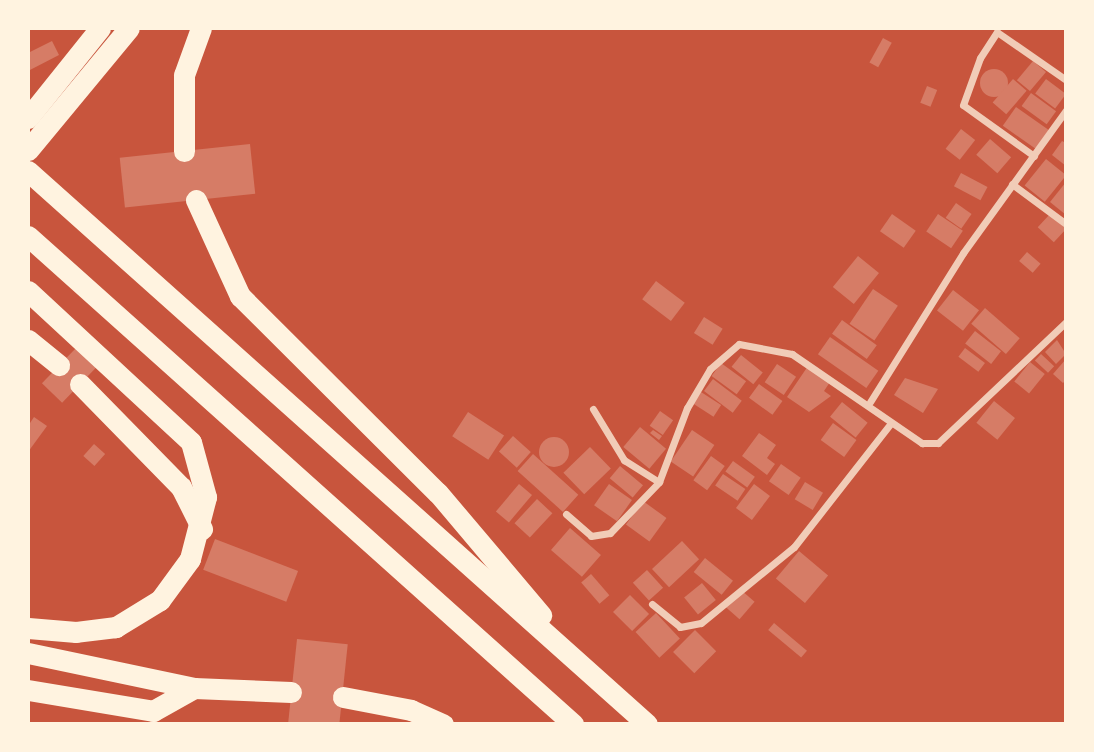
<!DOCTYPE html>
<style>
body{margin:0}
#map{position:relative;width:1094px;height:752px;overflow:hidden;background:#c8553d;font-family:Inter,sans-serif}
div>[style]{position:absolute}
.building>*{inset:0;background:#d67c66;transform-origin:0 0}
.round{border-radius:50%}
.minor>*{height:7px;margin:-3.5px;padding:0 3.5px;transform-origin:3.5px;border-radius:3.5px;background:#f1ccb7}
.motorway>*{height:21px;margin:-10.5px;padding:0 10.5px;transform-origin:10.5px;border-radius:10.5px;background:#fff3e0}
span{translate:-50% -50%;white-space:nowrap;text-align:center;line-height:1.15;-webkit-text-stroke:7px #fff3e0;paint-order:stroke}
.frame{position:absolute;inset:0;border:30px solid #fff3e0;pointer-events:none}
</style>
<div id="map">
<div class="building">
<div style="left:883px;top:38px;width:10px;height:28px;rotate:29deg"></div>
<div style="clip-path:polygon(52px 41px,59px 55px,28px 71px,28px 53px)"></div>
<div style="left:1033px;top:61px;width:17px;height:25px;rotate:40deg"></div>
<div class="round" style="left:980px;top:69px;width:28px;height:28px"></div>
<div style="left:1013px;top:79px;width:18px;height:31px;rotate:41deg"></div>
<div style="left:1046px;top:79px;width:25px;height:18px;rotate:37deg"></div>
<div style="left:927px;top:86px;width:11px;height:18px;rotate:22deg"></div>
<div style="left:1031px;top:93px;width:31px;height:16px;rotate:36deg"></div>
<div style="left:1016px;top:107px;width:40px;height:23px;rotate:35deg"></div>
<div style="left:961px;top:129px;width:18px;height:25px;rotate:38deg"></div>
<div style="left:990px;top:139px;width:28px;height:21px;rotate:41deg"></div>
<div style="clip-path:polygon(1062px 141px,1066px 143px,1066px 166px,1052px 155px)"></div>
<div style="left:250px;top:144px;width:50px;height:131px;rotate:84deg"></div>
<div style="left:1046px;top:159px;width:26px;height:34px;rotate:39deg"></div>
<div style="left:961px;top:173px;width:30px;height:15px;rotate:28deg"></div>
<div style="clip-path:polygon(1066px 182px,1066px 215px,1050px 202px)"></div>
<div style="left:956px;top:203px;width:19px;height:18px;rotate:35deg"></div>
<div style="left:892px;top:214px;width:29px;height:21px;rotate:35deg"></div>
<div style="left:938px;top:214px;width:30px;height:21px;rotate:34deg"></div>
<div style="left:1050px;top:214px;width:22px;height:18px;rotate:43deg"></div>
<div style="left:1027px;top:252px;width:18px;height:12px;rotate:41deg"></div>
<div style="left:858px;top:256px;width:27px;height:40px;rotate:39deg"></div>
<div style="left:656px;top:281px;width:36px;height:23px;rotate:37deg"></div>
<div style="left:873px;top:289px;width:30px;height:42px;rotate:34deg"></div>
<div style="left:953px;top:290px;width:33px;height:26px;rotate:38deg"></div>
<div style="left:985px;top:308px;width:46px;height:21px;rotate:41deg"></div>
<div style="left:704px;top:317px;width:22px;height:19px;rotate:32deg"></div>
<div style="left:842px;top:320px;width:43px;height:17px;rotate:36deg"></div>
<div style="left:975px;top:331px;width:33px;height:16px;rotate:38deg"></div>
<div style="left:830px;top:337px;width:59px;height:21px;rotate:35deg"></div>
<div style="clip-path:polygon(1057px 340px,1066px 354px,1056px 364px,1045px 352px)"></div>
<div style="left:76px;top:348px;width:28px;height:49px;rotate:44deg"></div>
<div style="left:965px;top:348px;width:25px;height:11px;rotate:37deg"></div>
<div style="left:1041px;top:354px;width:18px;height:9px;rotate:43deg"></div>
<div style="left:741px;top:355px;width:28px;height:15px;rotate:39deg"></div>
<div style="clip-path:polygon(1066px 359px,1066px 380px,1063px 383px,1053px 374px)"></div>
<div style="left:1030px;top:362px;width:19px;height:25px;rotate:39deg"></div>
<div style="left:721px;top:363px;width:31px;height:16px;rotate:36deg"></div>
<div style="left:777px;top:364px;width:23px;height:22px;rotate:34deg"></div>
<div style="clip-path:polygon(808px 366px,830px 382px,824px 391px,831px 396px,809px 412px,787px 397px)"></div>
<div style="clip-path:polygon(905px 378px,938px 389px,923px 413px,894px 395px)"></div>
<div style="left:713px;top:379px;width:36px;height:15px;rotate:37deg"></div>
<div style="left:759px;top:384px;width:29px;height:17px;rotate:36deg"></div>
<div style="left:701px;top:392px;width:24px;height:14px;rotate:33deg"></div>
<div style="left:994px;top:401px;width:27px;height:28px;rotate:39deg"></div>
<div style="left:842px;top:402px;width:33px;height:19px;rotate:39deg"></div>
<div style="left:660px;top:411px;width:16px;height:18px;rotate:35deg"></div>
<div style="left:468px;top:412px;width:43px;height:29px;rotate:33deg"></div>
<div style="clip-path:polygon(34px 417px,47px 426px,28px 452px,28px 426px)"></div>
<div style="left:833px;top:423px;width:29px;height:21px;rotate:36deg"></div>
<div style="left:640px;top:427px;width:34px;height:26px;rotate:40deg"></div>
<div style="clip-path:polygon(653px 430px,662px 436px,659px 440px,650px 433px)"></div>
<div style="left:692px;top:430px;width:27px;height:38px;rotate:34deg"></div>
<div style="clip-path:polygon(759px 433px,776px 445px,767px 458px,775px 464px,767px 475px,742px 456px)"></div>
<div style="left:513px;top:436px;width:24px;height:21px;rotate:42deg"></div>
<div class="round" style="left:539px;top:437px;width:30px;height:30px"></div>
<div style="left:94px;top:444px;width:15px;height:16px;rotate:42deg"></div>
<div style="left:590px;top:447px;width:30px;height:37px;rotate:46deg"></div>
<div style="left:533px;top:454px;width:61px;height:23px;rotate:42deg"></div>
<div style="left:711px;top:456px;width:17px;height:30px;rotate:36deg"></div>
<div style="left:733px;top:461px;width:27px;height:13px;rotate:36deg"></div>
<div style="left:781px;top:464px;width:24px;height:21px;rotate:35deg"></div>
<div style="left:620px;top:466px;width:30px;height:16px;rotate:40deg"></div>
<div style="left:723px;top:474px;width:27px;height:14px;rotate:34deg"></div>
<div style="left:805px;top:482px;width:21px;height:20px;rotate:31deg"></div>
<div style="left:519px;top:484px;width:17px;height:36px;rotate:40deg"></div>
<div style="left:609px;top:484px;width:28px;height:26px;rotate:35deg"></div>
<div style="left:754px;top:484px;width:20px;height:30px;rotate:37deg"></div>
<div style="left:537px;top:499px;width:21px;height:33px;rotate:43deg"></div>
<div style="left:643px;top:501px;width:29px;height:29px;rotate:36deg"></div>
<div style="left:570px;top:528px;width:41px;height:29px;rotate:41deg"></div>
<div style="left:215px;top:539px;width:89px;height:33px;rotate:21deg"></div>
<div style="left:682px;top:541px;width:25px;height:41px;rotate:47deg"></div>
<div style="left:799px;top:551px;width:38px;height:36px;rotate:40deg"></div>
<div style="left:705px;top:558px;width:36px;height:18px;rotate:39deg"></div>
<div style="left:647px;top:570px;width:24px;height:19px;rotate:48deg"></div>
<div style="left:591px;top:574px;width:28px;height:13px;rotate:49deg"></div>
<div style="left:702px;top:583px;width:22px;height:23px;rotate:51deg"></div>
<div style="left:741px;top:590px;width:18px;height:23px;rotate:41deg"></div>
<div style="left:630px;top:595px;width:27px;height:24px;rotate:45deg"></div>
<div style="left:656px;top:613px;width:35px;height:28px;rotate:47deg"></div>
<div style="left:774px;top:623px;width:43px;height:9px;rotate:40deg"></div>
<div style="left:695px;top:630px;width:30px;height:31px;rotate:45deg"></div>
<div style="left:297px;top:639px;width:51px;height:85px;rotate:6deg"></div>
</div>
<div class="minor">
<div style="left:1034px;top:156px;width:87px;rotate:-144.3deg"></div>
<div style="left:963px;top:105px;width:50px;rotate:-70.1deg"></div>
<div style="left:980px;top:58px;width:31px;rotate:-57deg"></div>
<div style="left:997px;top:32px;width:84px;rotate:34.8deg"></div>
<div style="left:1012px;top:184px;width:67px;rotate:36.5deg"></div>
<div style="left:870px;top:402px;width:176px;rotate:-58deg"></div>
<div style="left:963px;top:253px;width:176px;rotate:-54.2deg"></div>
<div style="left:593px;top:409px;width:60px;rotate:58.7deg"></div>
<div style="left:624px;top:460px;width:41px;rotate:32.2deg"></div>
<div style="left:566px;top:514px;width:33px;rotate:41deg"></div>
<div style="left:591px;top:536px;width:19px;rotate:-9deg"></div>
<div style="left:610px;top:533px;width:71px;rotate:-46.1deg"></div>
<div style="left:659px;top:482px;width:79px;rotate:-69.3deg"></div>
<div style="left:687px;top:408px;width:45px;rotate:-59.5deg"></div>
<div style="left:710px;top:369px;width:38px;rotate:-41deg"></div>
<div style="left:739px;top:344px;width:54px;rotate:10.7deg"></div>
<div style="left:792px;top:354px;width:158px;rotate:34.4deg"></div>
<div style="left:922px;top:443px;width:16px"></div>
<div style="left:938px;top:443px;width:176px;rotate:-43.4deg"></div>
<div style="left:652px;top:604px;width:36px;rotate:39deg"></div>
<div style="left:680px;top:627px;width:21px;rotate:-11deg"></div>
<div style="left:701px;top:623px;width:120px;rotate:-39.3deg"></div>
<div style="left:794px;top:547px;width:157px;rotate:-52deg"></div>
</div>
<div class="motorway">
<div style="left:28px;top:118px;width:115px;rotate:-51.3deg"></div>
<div style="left:28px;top:150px;width:158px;rotate:-50.4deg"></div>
<div style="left:184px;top:151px;width:76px;rotate:-90deg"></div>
<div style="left:184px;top:75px;width:50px;rotate:-70.1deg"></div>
<div style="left:28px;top:171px;width:830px;rotate:41.78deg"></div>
<div style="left:196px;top:200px;width:106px;rotate:65.4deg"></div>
<div style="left:240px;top:296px;width:279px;rotate:44.9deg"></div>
<div style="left:438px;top:493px;width:160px;rotate:49.8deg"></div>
<div style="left:28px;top:236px;width:732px;rotate:41.84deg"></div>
<div style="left:28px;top:291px;width:222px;rotate:42.8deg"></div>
<div style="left:191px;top:442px;width:57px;rotate:74.7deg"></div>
<div style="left:206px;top:497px;width:64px;rotate:104.5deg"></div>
<div style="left:190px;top:559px;width:51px;rotate:126.2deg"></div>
<div style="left:160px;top:600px;width:52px;rotate:148.5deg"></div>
<div style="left:116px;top:627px;width:40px;rotate:172.9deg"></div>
<div style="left:76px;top:632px;width:48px;rotate:-175.2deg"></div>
<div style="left:28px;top:340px;width:40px;rotate:39deg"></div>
<div style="left:80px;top:384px;width:144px;rotate:45.6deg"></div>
<div style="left:181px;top:487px;width:47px;rotate:63.4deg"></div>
<div style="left:28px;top:653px;width:170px;rotate:11.9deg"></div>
<div style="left:194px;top:688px;width:97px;rotate:2.4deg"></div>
<div style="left:28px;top:690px;width:127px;rotate:9.5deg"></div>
<div style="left:153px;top:711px;width:47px;rotate:-29.3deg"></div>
<div style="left:343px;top:697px;width:69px;rotate:10.8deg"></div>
<div style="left:411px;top:710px;width:35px;rotate:24deg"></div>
</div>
<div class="frame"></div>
</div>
